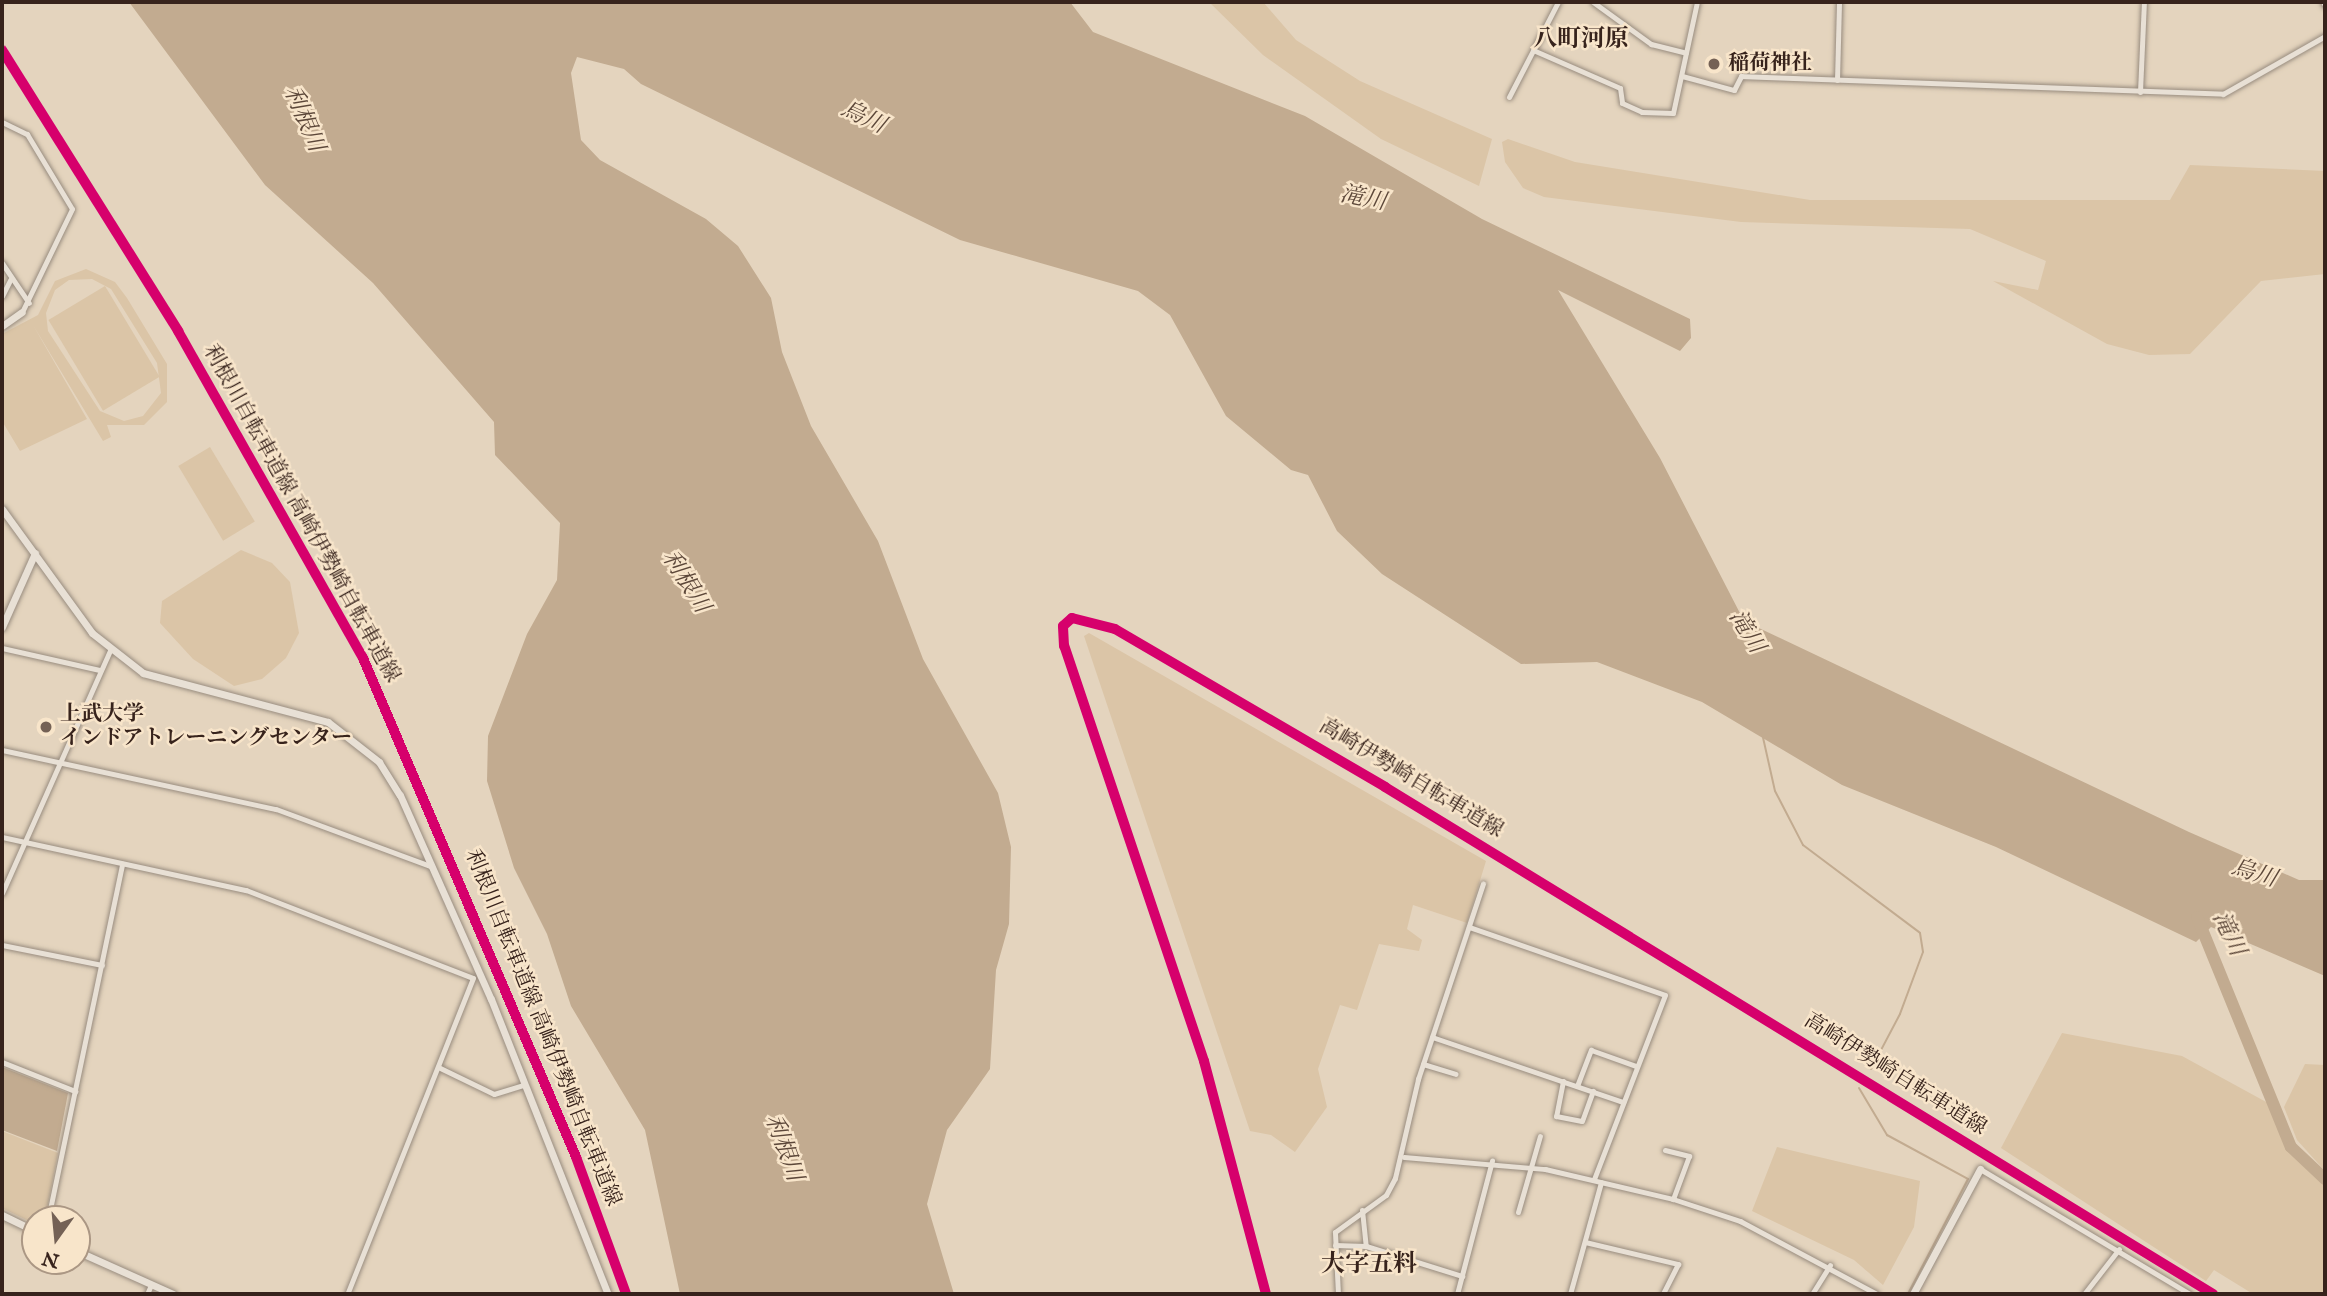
<!DOCTYPE html>
<meta charset="utf-8">
<style>
body{margin:0}
#map{position:relative;width:2327px;height:1296px;overflow:hidden;background:#e4d4be;font-family:"IM FELL English","Noto Serif JP",serif}
div>[style]{position:absolute}
.green>*{inset:0;background:#dbc5a7;transform-origin:0 0}
.water>*{inset:0;background:#c2ab90}
.stream>*{height:2px;margin:-1px;padding:0 1px;transform-origin:1px;border-radius:1px;background:#c2ab90}
.river>*{height:12px;margin:-6px;padding:0 6px;transform-origin:6px;border-radius:6px;background:#c2ab90}
.roads{filter:drop-shadow(0 0 2px #988c7f) drop-shadow(0 0 2px #988c7f)}
.street>*{height:5px;margin:-2.5px;padding:0 2.5px;transform-origin:2.5px;border-radius:2.5px;background:#e8e0d5}
.secondary>*{height:7px;margin:-3.5px;padding:0 3.5px;transform-origin:3.5px;border-radius:3.5px;background:#e8e0d5}
.cycleway>*{height:10px;margin:-5px;padding:0 5px;transform-origin:5px;border-radius:5px;background:#d6006c}
.dots>*{width:19px;height:19px;translate:-50% -50%;box-sizing:border-box;border:4px solid #f8e5ca;border-radius:50%}
span{translate:-50% -50%;white-space:nowrap;text-align:center;line-height:1.15;-webkit-text-stroke:5px #f8e5ca;paint-order:stroke}
.poi-label{font-size:21px;color:#37231c;font-weight:700}
.left{translate:0 -50%;text-align:left}
.street-label{font-size:21px;color:#37231c}
.water-label{font-size:23px;color:#5c4739;font-style:italic}
.quarter-label{font-size:24px;color:#37231c;font-weight:700}
.frame{position:absolute;inset:0;border:4px solid #37231c;pointer-events:none}
.north{position:absolute;left:21px;top:1205px;width:70px;height:70px;box-sizing:border-box;background:#f8e5ca;border:2px solid #ab9784;border-radius:50%;rotate:195deg;font-size:19px;font-weight:700;line-height:28px;text-align:center;color:#37231c}
.north::after{content:'';display:block;margin:auto;width:24px;height:32px;background:#746155;clip-path:polygon(50% 0,100% 100%,50% 72%,0 100%)}
</style>
<div id="map">
<div class="green">
<div style="clip-path:polygon(1209px 2px,1263px 2px,1296px 40px,1360px 81px,1492px 139px,1479px 186px,1381px 139px,1263px 55px)"></div>
<div style="clip-path:polygon(1508px 139px,1575px 162px,1810px 200px,2170px 200px,2190px 165px,2325px 171px,2325px 274px,2261px 281px,2190px 354px,2149px 355px,2107px 344px,1993px 281px,2038px 290px,2046px 261px,1970px 229px,1741px 222px,1544px 197px,1523px 188px,1505px 162px,1502px 142px)"></div>
<div style="clip-path:polygon(evenodd,86px 269px,115px 282px,127px 298px,167px 364px,167px 402px,144px 425px,107px 425px,111px 437px,103px 441px,33px 325px,87px 419px,20px 451px,2px 421px,2px 334px,38px 315px,55px 281px,86px 269px,92px 279px,111px 289px,157px 363px,161px 393px,143px 416px,124px 421px,100px 411px,48px 331px,46px 313px,55px 290px,69px 280px,92px 279px)"></div>
<div style="left:105px;top:286px;width:106px;height:66px;rotate:59deg"></div>
<div style="left:210px;top:447px;width:87px;height:37px;rotate:59deg"></div>
<div style="clip-path:polygon(241px 550px,272px 563px,290px 582px,299px 633px,286px 658px,262px 679px,234px 686px,193px 659px,160px 623px,162px 601px)"></div>
<div style="clip-path:polygon(1089px 633px,1486px 861px,1467px 923px,1413px 905px,1407px 929px,1422px 940px,1419px 951px,1379px 944px,1357px 1010px,1340px 1005px,1318px 1069px,1327px 1107px,1295px 1152px,1271px 1135px,1250px 1131px,1084px 636px)"></div>
<div style="clip-path:polygon(2062px 1033px,2182px 1056px,2268px 1103px,2291px 1154px,2325px 1184px,2325px 1294px,2253px 1294px,2214px 1270px,2206px 1281px,2001px 1148px)"></div>
<div style="clip-path:polygon(2305px 1064px,2325px 1065px,2325px 1171px,2297px 1140px,2284px 1107px)"></div>
<div style="clip-path:polygon(2px 1131px,58px 1153px,45px 1219px,35px 1224px,2px 1208px)"></div>
<div style="clip-path:polygon(1777px 1147px,1920px 1181px,1914px 1227px,1883px 1285px,1854px 1260px,1752px 1211px)"></div>
</div>
<div class="water">
<div style="clip-path:polygon(129px 2px,1070px 2px,1093px 32px,1305px 116px,1482px 219px,1690px 319px,1691px 338px,1680px 351px,1558px 290px,1660px 458px,1744px 621px,2189px 832px,2299px 880px,2325px 880px,2325px 976px,2211px 927px,2196px 942px,1996px 847px,1842px 785px,1702px 702px,1597px 662px,1521px 664px,1382px 574px,1337px 531px,1308px 475px,1291px 470px,1226px 416px,1170px 315px,1138px 291px,960px 240px,641px 84px,624px 69px,577px 57px,571px 73px,581px 140px,600px 160px,706px 219px,738px 246px,771px 298px,782px 352px,811px 426px,878px 541px,923px 659px,998px 793px,1011px 847px,1009px 924px,996px 970px,990px 1069px,947px 1130px,927px 1204px,954px 1294px,680px 1294px,645px 1130px,571px 1006px,547px 934px,514px 868px,487px 781px,488px 736px,527px 634px,557px 580px,560px 523px,495px 455px,494px 422px,373px 283px,265px 185px)"></div>
<div style="clip-path:polygon(2px 1067px,68px 1093px,57px 1151px,2px 1130px)"></div>
</div>
<div class="stream">
<div style="left:1762px;top:733px;width:59px;rotate:77.4deg"></div>
<div style="left:1775px;top:791px;width:61px;rotate:62.6deg"></div>
<div style="left:1803px;top:845px;width:146px;rotate:36.9deg"></div>
<div style="left:1920px;top:933px;width:19px;rotate:81deg"></div>
<div style="left:1923px;top:952px;width:66px;rotate:110.4deg"></div>
<div style="left:1900px;top:1014px;width:62px;rotate:117.8deg"></div>
<div style="left:1859px;top:1088px;width:55px;rotate:59.2deg"></div>
<div style="left:1887px;top:1135px;width:92px;rotate:28.5deg"></div>
<div style="left:1968px;top:1179px;width:130px;rotate:117.6deg"></div>
</div>
<div class="river">
<div style="left:2197px;top:917px;width:248px;rotate:67.8deg"></div>
<div style="left:2291px;top:1147px;width:47px;rotate:43.3deg"></div>
</div>
<div class="roads">
<div class="street">
<div style="left:1593px;top:2px;width:72px;rotate:35.9deg"></div>
<div style="left:1651px;top:44px;width:36px;rotate:14deg"></div>
<div style="left:2323px;top:2px;width:4px;rotate:56deg"></div>
<div style="left:1533px;top:50px;width:95px;rotate:23.6deg"></div>
<div style="left:1620px;top:88px;width:15px;rotate:82deg"></div>
<div style="left:1622px;top:103px;width:22px;rotate:24deg"></div>
<div style="left:1642px;top:112px;width:31px;rotate:2deg"></div>
<div style="left:1673px;top:113px;width:114px;rotate:-77.8deg"></div>
<div style="left:1682px;top:76px;width:54px;rotate:15.1deg"></div>
<div style="left:1734px;top:90px;width:16px;rotate:-63deg"></div>
<div style="left:1741px;top:76px;width:482px;rotate:2.1deg"></div>
<div style="left:2223px;top:94px;width:117px;rotate:-29.6deg"></div>
<div style="left:1837px;top:80px;width:78px;rotate:-88.5deg"></div>
<div style="left:2140px;top:92px;width:90px;rotate:-87.5deg"></div>
<div style="left:1509px;top:97px;width:107px;rotate:-62.7deg"></div>
<div style="left:2px;top:122px;width:28px;rotate:26deg"></div>
<div style="left:27px;top:134px;width:87px;rotate:59deg"></div>
<div style="left:72px;top:209px;width:114px;rotate:115.9deg"></div>
<div style="left:2px;top:263px;width:48px;rotate:56deg"></div>
<div style="left:2px;top:296px;width:18px;rotate:-63deg"></div>
<div style="left:2px;top:648px;width:100px;rotate:12.7deg"></div>
<div style="left:2px;top:750px;width:280px;rotate:12.2deg"></div>
<div style="left:276px;top:809px;width:164px;rotate:20.3deg"></div>
<div style="left:2px;top:837px;width:250px;rotate:12.3deg"></div>
<div style="left:246px;top:890px;width:243px;rotate:21.2deg"></div>
<div style="left:473px;top:978px;width:340px;rotate:111.7deg"></div>
<div style="left:2px;top:893px;width:266px;rotate:-66deg"></div>
<div style="left:1469px;top:927px;width:207px;rotate:19.1deg"></div>
<div style="left:1665px;top:995px;width:197px;rotate:111.1deg"></div>
<div style="left:2px;top:945px;width:102px;rotate:11.3deg"></div>
<div style="left:1432px;top:1037px;width:202px;rotate:18.8deg"></div>
<div style="left:2px;top:1062px;width:79px;rotate:21.7deg"></div>
<div style="left:1423px;top:1064px;width:34px;rotate:17deg"></div>
<div style="left:438px;top:1067px;width:62px;rotate:25.7deg"></div>
<div style="left:494px;top:1094px;width:31px;rotate:-17deg"></div>
<div style="left:1563px;top:1081px;width:36px;rotate:101deg"></div>
<div style="left:1556px;top:1116px;width:26px;rotate:11deg"></div>
<div style="left:1582px;top:1121px;width:32px;rotate:-70deg"></div>
<div style="left:1577px;top:1086px;width:39px;rotate:-69deg"></div>
<div style="left:1591px;top:1050px;width:48px;rotate:19.6deg"></div>
<div style="left:1665px;top:1150px;width:25px;rotate:14deg"></div>
<div style="left:1689px;top:1156px;width:46px;rotate:110.4deg"></div>
<div style="left:1404px;top:1157px;width:142px;rotate:4.9deg"></div>
<div style="left:1545px;top:1169px;width:131px;rotate:13.2deg"></div>
<div style="left:1673px;top:1199px;width:71px;rotate:18.2deg"></div>
<div style="left:1740px;top:1221px;width:155px;rotate:28.1deg"></div>
<div style="left:1980px;top:1169px;width:244px;rotate:30.8deg"></div>
<div style="left:1362px;top:1210px;width:36px;rotate:84deg"></div>
<div style="left:1518px;top:1212px;width:79px;rotate:-73.9deg"></div>
<div style="left:48px;top:1219px;width:363px;rotate:-78.2deg"></div>
<div style="left:1585px;top:1242px;width:96px;rotate:13.3deg"></div>
<div style="left:1678px;top:1264px;width:34px;rotate:117deg"></div>
<div style="left:1335px;top:1245px;width:31px;rotate:2deg"></div>
<div style="left:1366px;top:1246px;width:101px;rotate:17.4deg"></div>
<div style="left:147px;top:1294px;width:10px;rotate:-66deg"></div>
<div style="left:1338px;top:1294px;width:62px;rotate:-92.8deg"></div>
<div style="left:1335px;top:1232px;width:63px;rotate:-36deg"></div>
<div style="left:1386px;top:1195px;width:19px;rotate:-62deg"></div>
<div style="left:1395px;top:1178px;width:102px;rotate:-76.9deg"></div>
<div style="left:1418px;top:1079px;width:206px;rotate:-71.6deg"></div>
<div style="left:1457px;top:1294px;width:138px;rotate:-75.3deg"></div>
<div style="left:1570px;top:1294px;width:116px;rotate:-74.5deg"></div>
<div style="left:1812px;top:1294px;width:34px;rotate:-58deg"></div>
<div style="left:2084px;top:1294px;width:57px;rotate:-52.1deg"></div>
</div>
<div class="secondary">
<div style="left:2px;top:326px;width:24px;rotate:-35deg"></div>
<div style="left:2px;top:509px;width:153px;rotate:54deg"></div>
<div style="left:92px;top:633px;width:65px;rotate:38.1deg"></div>
<div style="left:143px;top:673px;width:191px;rotate:14.8deg"></div>
<div style="left:328px;top:722px;width:65px;rotate:38.1deg"></div>
<div style="left:379px;top:762px;width:39px;rotate:58deg"></div>
<div style="left:400px;top:795px;width:223px;rotate:66deg"></div>
<div style="left:491px;top:999px;width:317px;rotate:68.4deg"></div>
<div style="left:2px;top:627px;width:81px;rotate:-66deg"></div>
<div style="left:2px;top:1215px;width:37px;rotate:26deg"></div>
<div style="left:77px;top:1251px;width:105px;rotate:24.1deg"></div>
<div style="left:1913px;top:1294px;width:142px;rotate:-61.8deg"></div>
</div>
</div>
<div class="cycleway">
<div style="left:2px;top:50px;width:332px;rotate:57.9deg"></div>
<div style="left:178px;top:331px;width:376px;rotate:60.5deg"></div>
<div style="left:363px;top:658px;width:543px;rotate:66.88deg"></div>
<div style="left:576px;top:1157px;width:146px;rotate:69.9deg"></div>
<div style="left:1266px;top:1294px;width:241px;rotate:-104.9deg"></div>
<div style="left:1204px;top:1061px;width:438px;rotate:-108.6deg"></div>
<div style="left:1064px;top:646px;width:20px;rotate:-93deg"></div>
<div style="left:1063px;top:626px;width:12px;rotate:-42deg"></div>
<div style="left:1072px;top:618px;width:44px;rotate:14.3deg"></div>
<div style="left:1115px;top:629px;width:313px;rotate:30.3deg"></div>
<div style="left:1385px;top:787px;width:971px;rotate:31.48deg"></div>
</div>
<div class="dots">
<div style="left:1714px;top:64px;background:#746155"></div>
<div style="left:46px;top:727px;background:#746155"></div>
</div>
<div class="poi-label">
<span class="left" style="left:1728px;top:64px">稲荷神社</span>
<span class="left" style="left:60px;top:727px">上武大学<br>インドアトレーニングセンター</span>
</div>
<div class="street-label">
<span style="left:301px;top:514px;rotate:61deg">利根川自転車道線 高崎伊勢崎自転車道線</span>
<span style="left:1411px;top:779px;rotate:31deg">高崎伊勢崎自転車道線</span>
<span style="left:542px;top:1028px;rotate:68deg">利根川自転車道線 高崎伊勢崎自転車道線</span>
<span style="left:1895px;top:1075px;rotate:32deg">高崎伊勢崎自転車道線</span>
</div>
<div class="water-label">
<span style="left:863px;top:118px;rotate:25deg">烏川</span>
<span style="left:303px;top:119px;rotate:67deg">利根川</span>
<span style="left:1363px;top:199px;rotate:11deg">滝川</span>
<span style="left:685px;top:582px;rotate:58deg">利根川</span>
<span style="left:1746px;top:632px;rotate:58deg">滝川</span>
<span style="left:2254px;top:874px;rotate:17deg">烏川</span>
<span style="left:2228px;top:934px;rotate:64deg">滝川</span>
<span style="left:783px;top:1148px;rotate:70deg">利根川</span>
</div>
<div class="quarter-label">
<span style="left:1581px;top:40px">八町河原</span>
<span style="left:1369px;top:1265px">大字五料</span>
</div>
<div class="frame"></div>
<div class="north">N</div>
</div>
